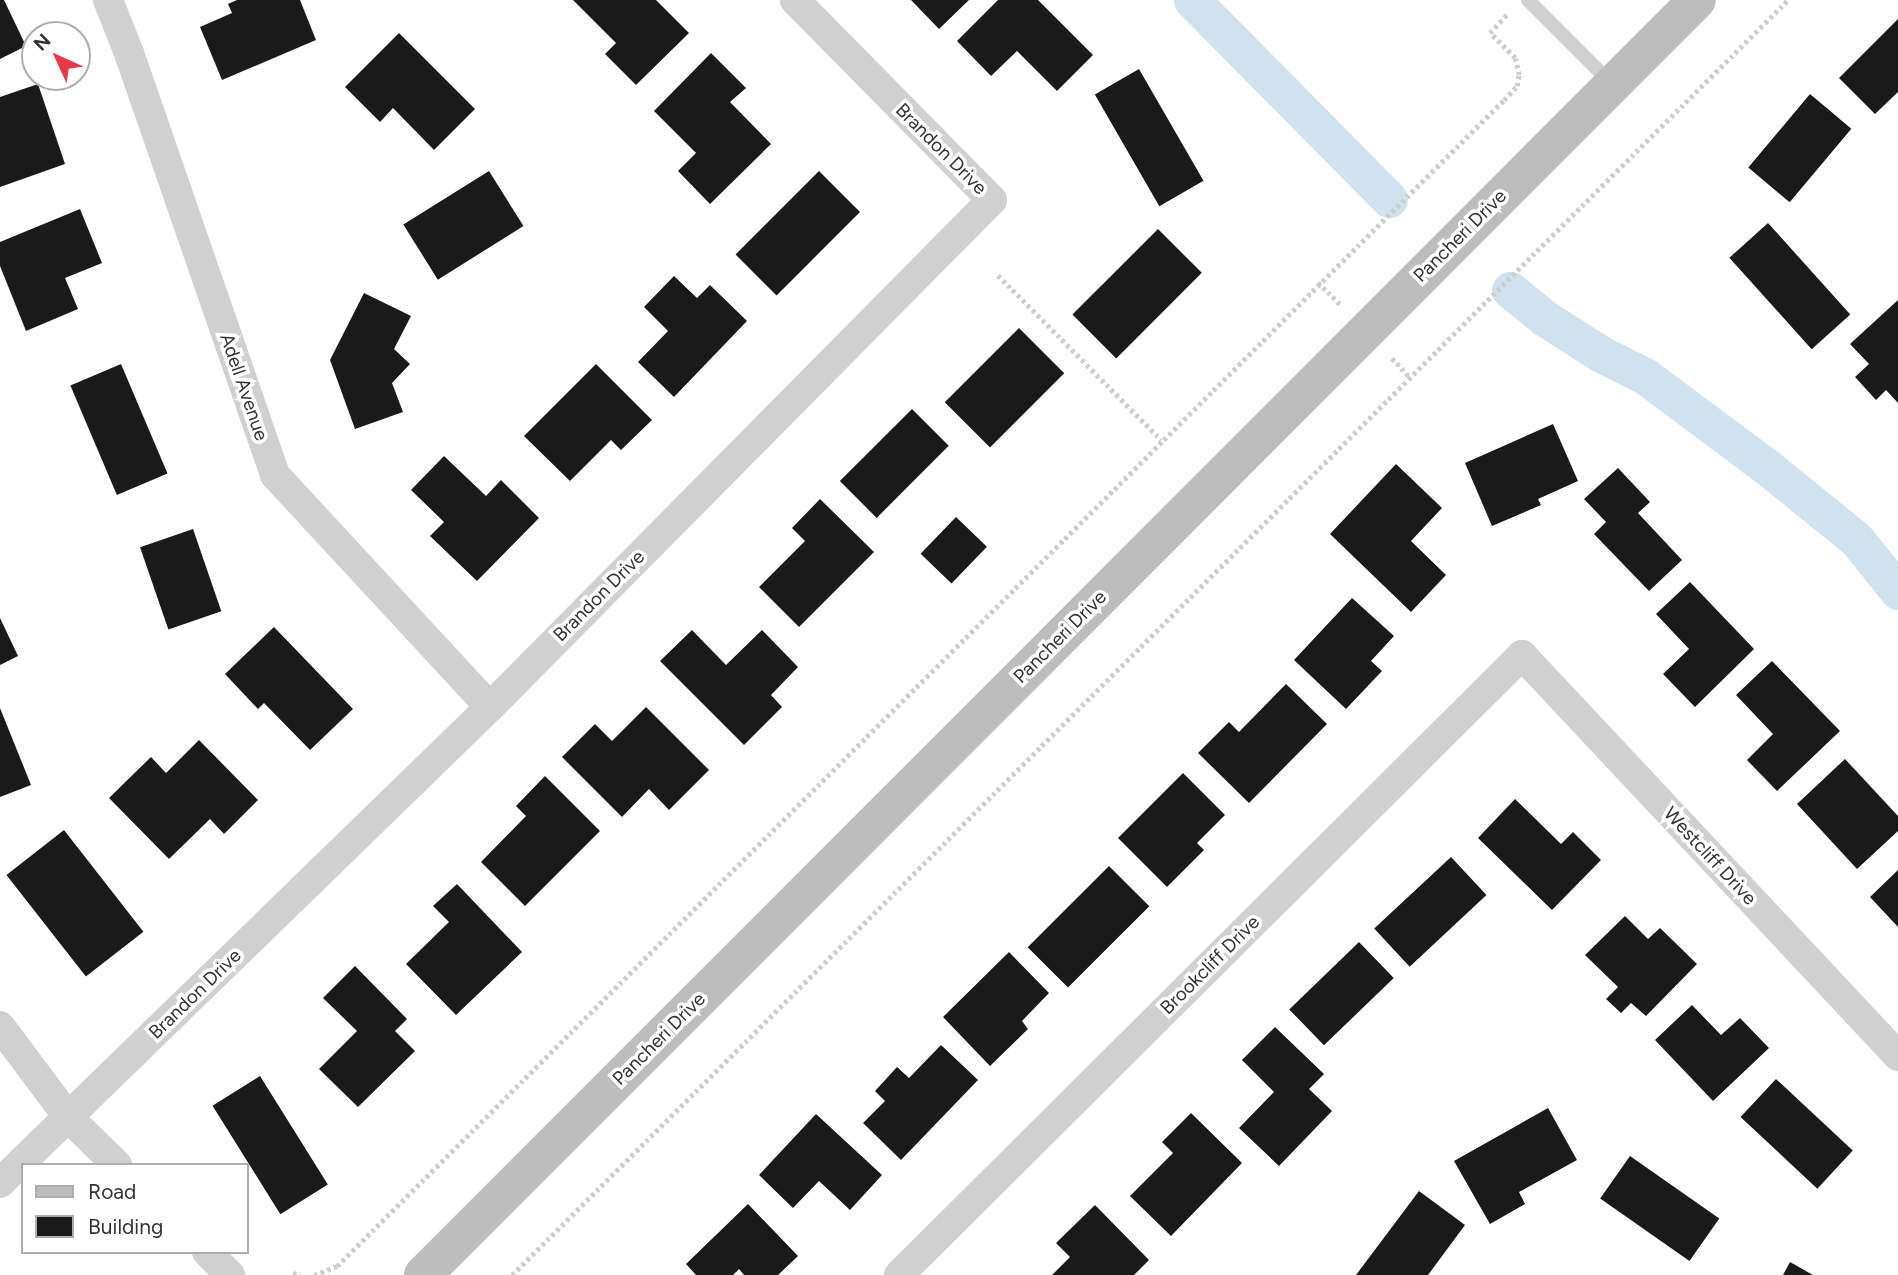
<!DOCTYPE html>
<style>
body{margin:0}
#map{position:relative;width:1898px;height:1275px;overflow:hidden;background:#fff;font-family:Figtree,sans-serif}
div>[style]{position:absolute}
.canal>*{height:37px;margin:-18.5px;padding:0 18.5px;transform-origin:18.5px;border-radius:18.5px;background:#cfe2ee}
.building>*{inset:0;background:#1a1a1a;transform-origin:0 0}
.path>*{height:4.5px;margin-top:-2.25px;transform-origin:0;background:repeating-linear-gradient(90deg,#cdcdcd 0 3.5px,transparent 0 7px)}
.lane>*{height:14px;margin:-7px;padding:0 7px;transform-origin:7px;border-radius:7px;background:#d0d0d0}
.street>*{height:30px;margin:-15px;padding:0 15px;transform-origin:15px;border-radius:15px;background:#d0d0d0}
.secondary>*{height:38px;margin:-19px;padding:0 19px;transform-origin:19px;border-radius:19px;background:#bdbdbd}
span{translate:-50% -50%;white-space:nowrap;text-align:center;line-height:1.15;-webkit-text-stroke:7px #fff;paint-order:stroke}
.street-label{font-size:19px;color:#333}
.legend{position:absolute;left:21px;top:1163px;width:228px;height:91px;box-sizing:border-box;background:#fff;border:2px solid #adadad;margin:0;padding:9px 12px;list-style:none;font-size:21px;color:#333}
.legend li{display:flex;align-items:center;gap:14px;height:35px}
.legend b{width:35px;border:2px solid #adadad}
.north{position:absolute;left:21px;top:21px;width:70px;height:70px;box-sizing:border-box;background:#fff;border:2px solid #adadad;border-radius:50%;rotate:315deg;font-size:19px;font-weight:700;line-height:28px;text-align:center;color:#333}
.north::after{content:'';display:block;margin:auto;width:24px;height:32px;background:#e63946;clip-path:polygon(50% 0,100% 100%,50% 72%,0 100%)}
</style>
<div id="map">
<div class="canal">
<div style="left:1192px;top:0;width:280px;rotate:45.3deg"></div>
<div style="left:1510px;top:290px;width:46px;rotate:38.9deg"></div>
<div style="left:1546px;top:319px;width:65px;rotate:32.5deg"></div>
<div style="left:1601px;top:354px;width:49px;rotate:26.6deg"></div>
<div style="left:1645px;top:376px;width:152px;rotate:36.7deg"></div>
<div style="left:1767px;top:467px;width:114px;rotate:39deg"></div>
<div style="left:1856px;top:539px;width:67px;rotate:51.1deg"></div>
</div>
<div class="building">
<div style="clip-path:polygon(0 0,4px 0,26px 46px,0 59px)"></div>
<div style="clip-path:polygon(237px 0,300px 0,316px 40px,222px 80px,200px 27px,232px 13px,228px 4px)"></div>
<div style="clip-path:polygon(573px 0,656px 0,689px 33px,636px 85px,605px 54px,616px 43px)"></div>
<div style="clip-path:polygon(911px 0,969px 0,939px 29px)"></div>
<div style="clip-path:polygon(998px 0,1038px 0,1093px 55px,1057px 91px,1017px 51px,991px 76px,957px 41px)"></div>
<div style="clip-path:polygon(1898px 19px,1898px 92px,1875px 114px,1839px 78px)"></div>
<div style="clip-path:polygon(399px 33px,475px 109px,434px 150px,393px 108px,380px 122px,345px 87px)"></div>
<div style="clip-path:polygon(711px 53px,746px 88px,730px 102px,771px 144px,710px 204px,678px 171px,696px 153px,654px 111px)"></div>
<div style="left:1139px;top:69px;width:129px;height:51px;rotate:60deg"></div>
<div style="clip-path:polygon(38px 84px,65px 164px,0 187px,0 97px)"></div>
<div style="left:1810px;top:94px;width:54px;height:96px;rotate:40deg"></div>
<div style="left:489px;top:171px;width:65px;height:101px;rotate:58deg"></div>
<div style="left:819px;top:171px;width:58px;height:118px;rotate:45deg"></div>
<div style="clip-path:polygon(80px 209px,102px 263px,65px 278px,78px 309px,26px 331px,0 266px,0 242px)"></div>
<div style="left:1768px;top:223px;width:123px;height:52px;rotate:48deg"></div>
<div style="left:1158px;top:229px;width:62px;height:121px;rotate:45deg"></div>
<div style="clip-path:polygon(674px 276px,697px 298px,710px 285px,747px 321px,674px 397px,638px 362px,668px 331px,644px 307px)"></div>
<div style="clip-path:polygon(364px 293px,411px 316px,394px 349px,410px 364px,392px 383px,403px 412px,355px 429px,330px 360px)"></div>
<div style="clip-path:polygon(1898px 300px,1898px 403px,1886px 390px,1876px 400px,1855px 377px,1869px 364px,1850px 344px)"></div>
<div style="left:1019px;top:328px;width:64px;height:105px;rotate:45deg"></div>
<div style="left:121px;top:364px;width:119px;height:55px;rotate:67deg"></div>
<div style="clip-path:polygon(596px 364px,652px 420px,621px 450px,611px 440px,570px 481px,524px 436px)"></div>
<div style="left:912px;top:409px;width:52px;height:102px;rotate:45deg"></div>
<div style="clip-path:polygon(1553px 424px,1578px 481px,1538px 499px,1541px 505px,1492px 526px,1465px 463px)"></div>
<div style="clip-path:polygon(444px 456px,486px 496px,501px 480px,539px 518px,477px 581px,430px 536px,444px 522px,411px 490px)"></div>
<div style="clip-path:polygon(1396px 464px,1442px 508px,1411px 541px,1446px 575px,1411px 612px,1330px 534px)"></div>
<div style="clip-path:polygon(1618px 468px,1650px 502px,1638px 513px,1682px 560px,1649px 591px,1594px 534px,1606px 522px,1584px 499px)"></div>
<div style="clip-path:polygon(820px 499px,874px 552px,799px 627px,759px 587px,805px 541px,792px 528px)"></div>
<div style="left:956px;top:517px;width:43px;height:51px;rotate:44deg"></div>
<div style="left:193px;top:529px;width:87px;height:56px;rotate:71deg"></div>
<div style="clip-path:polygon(1690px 582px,1754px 649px,1695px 707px,1663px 674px,1689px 649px,1656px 614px)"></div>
<div style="clip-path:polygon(1352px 598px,1394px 636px,1371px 661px,1382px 671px,1346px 709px,1294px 660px)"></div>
<div style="clip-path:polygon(0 618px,18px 656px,0 665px)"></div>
<div style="clip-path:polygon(274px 627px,353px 709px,310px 750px,264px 703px,258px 709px,225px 674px)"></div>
<div style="clip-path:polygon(692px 630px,726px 665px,762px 630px,798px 667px,771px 695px,782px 707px,744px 745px,660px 661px)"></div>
<div style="clip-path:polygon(1772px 661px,1840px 731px,1777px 791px,1747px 760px,1773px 734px,1736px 695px)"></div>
<div style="clip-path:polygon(1286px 684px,1327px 724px,1249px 803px,1198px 753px,1229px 722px,1239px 732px)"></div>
<div style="clip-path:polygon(646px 707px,709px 770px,669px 810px,649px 789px,622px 817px,562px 757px,595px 724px,612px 741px)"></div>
<div style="clip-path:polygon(0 708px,31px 785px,0 797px)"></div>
<div style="clip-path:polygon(199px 740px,258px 800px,224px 834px,210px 819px,169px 859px,109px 798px,151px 757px,166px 773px)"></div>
<div style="clip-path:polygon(1845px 759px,1898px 816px,1898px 831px,1857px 869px,1797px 804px)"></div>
<div style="clip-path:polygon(1183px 773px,1225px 815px,1197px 843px,1204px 850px,1167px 887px,1118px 838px)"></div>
<div style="clip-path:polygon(545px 776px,600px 831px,525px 906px,481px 862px,526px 816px,516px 806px)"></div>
<div style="clip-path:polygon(1515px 799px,1561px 844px,1573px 832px,1601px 860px,1552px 910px,1478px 838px)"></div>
<div style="left:64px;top:830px;width:129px;height:73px;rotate:52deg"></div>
<div style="left:1451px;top:857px;width:52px;height:105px;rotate:47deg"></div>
<div style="left:1109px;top:866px;width:57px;height:115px;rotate:45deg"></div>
<div style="clip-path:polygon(1898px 870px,1898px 927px,1870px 897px)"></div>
<div style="clip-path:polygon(457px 884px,522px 952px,456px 1015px,406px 964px,449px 922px,433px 906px)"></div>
<div style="clip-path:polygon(1625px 916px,1648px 939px,1660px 928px,1697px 964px,1646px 1016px,1631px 1003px,1621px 1013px,1606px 999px,1618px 987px,1585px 955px)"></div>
<div style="left:1359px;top:942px;width:50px;height:97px;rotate:46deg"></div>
<div style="clip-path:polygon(1009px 952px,1049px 993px,1022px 1021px,1028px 1029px,990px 1066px,943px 1017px)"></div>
<div style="clip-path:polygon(355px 966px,407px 1019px,395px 1031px,415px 1051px,358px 1107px,319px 1069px,357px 1031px,323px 998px)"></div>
<div style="clip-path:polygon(1692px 1005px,1721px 1035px,1740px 1018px,1769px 1048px,1713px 1101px,1655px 1040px)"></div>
<div style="clip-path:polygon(1275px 1027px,1324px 1074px,1309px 1089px,1332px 1111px,1279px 1166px,1239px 1128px,1274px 1092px,1242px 1060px)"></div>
<div style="clip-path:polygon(941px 1045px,978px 1080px,901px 1160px,863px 1123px,885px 1101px,875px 1091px,897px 1067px,909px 1078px)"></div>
<div style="left:260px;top:1076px;width:128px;height:56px;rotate:58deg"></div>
<div style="left:1776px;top:1079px;width:105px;height:52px;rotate:43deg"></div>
<div style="clip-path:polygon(1548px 1108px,1577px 1160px,1519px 1192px,1525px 1204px,1490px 1224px,1454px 1161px)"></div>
<div style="clip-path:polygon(1191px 1113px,1242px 1163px,1171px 1236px,1130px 1196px,1173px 1153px,1162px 1142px)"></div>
<div style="clip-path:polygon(816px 1114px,882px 1175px,850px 1210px,819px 1181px,793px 1208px,759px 1175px)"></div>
<div style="left:1630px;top:1156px;width:109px;height:52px;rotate:35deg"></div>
<div style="clip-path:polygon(1419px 1191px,1465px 1225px,1428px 1275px,1356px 1275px)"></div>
<div style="clip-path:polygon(748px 1204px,798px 1256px,778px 1275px,744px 1275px,739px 1269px,733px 1275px,696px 1275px,686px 1264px)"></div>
<div style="clip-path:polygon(1095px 1205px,1149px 1260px,1134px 1275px,1052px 1275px,1070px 1257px,1056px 1243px)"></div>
<div style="clip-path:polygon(1790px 1262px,1813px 1275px,1783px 1275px)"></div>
</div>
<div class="path">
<div style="left:998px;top:275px;width:232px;rotate:45.3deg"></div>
<div style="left:1318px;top:282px;width:31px;rotate:45deg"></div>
<div style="left:1392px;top:358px;width:26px;rotate:47deg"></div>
<div style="left:293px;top:1273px;width:8px;rotate:14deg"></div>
<div style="left:314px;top:1275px;width:25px;rotate:-21deg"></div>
<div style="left:337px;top:1266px;width:1650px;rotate:-44.98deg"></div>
<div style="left:1504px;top:100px;width:19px;rotate:-47deg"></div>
<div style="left:1517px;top:86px;width:11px;rotate:-80deg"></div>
<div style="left:1519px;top:75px;width:17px;rotate:-103deg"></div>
<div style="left:1515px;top:58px;width:35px;rotate:-135deg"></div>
<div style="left:1490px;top:33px;width:27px;rotate:-48deg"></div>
<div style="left:512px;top:1275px;width:1804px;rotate:-44.98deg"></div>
</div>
<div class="lane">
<div style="left:1528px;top:0;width:117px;rotate:45deg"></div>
</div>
<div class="street">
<div style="left:108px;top:0;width:57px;rotate:68.4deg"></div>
<div style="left:129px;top:53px;width:447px;rotate:70.9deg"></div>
<div style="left:275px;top:475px;width:316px;rotate:47.2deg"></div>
<div style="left:0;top:1026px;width:114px;rotate:53.2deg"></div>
<div style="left:68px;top:1117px;width:69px;rotate:44.4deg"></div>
<div style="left:0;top:1183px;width:683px;rotate:-44.17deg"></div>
<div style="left:490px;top:707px;width:713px;rotate:-45.28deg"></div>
<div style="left:992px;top:200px;width:281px;rotate:-134.6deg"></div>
<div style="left:207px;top:1252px;width:33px;rotate:45deg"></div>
<div style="left:899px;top:1275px;width:879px;rotate:-44.86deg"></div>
<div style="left:1522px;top:655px;width:550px;rotate:46.84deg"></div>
</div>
<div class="secondary">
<div style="left:423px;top:1275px;width:1802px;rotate:-45.02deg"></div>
</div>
<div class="street-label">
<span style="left:941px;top:149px;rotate:45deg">Brandon Drive</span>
<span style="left:1460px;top:236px;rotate:-45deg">Pancheri Drive</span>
<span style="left:244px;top:387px;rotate:71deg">Adell Avenue</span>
<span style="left:599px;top:596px;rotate:-45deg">Brandon Drive</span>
<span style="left:1060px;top:637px;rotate:-45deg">Pancheri Drive</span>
<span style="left:1710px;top:856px;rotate:47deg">Westcliff Drive</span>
<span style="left:1210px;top:965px;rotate:-45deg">Brookcliff Drive</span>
<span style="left:195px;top:994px;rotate:-44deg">Brandon Drive</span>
<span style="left:659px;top:1039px;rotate:-45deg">Pancheri Drive</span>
</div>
<ul class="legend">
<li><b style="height:9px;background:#bdbdbd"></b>Road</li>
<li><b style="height:19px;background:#1a1a1a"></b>Building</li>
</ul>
<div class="north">N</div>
</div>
